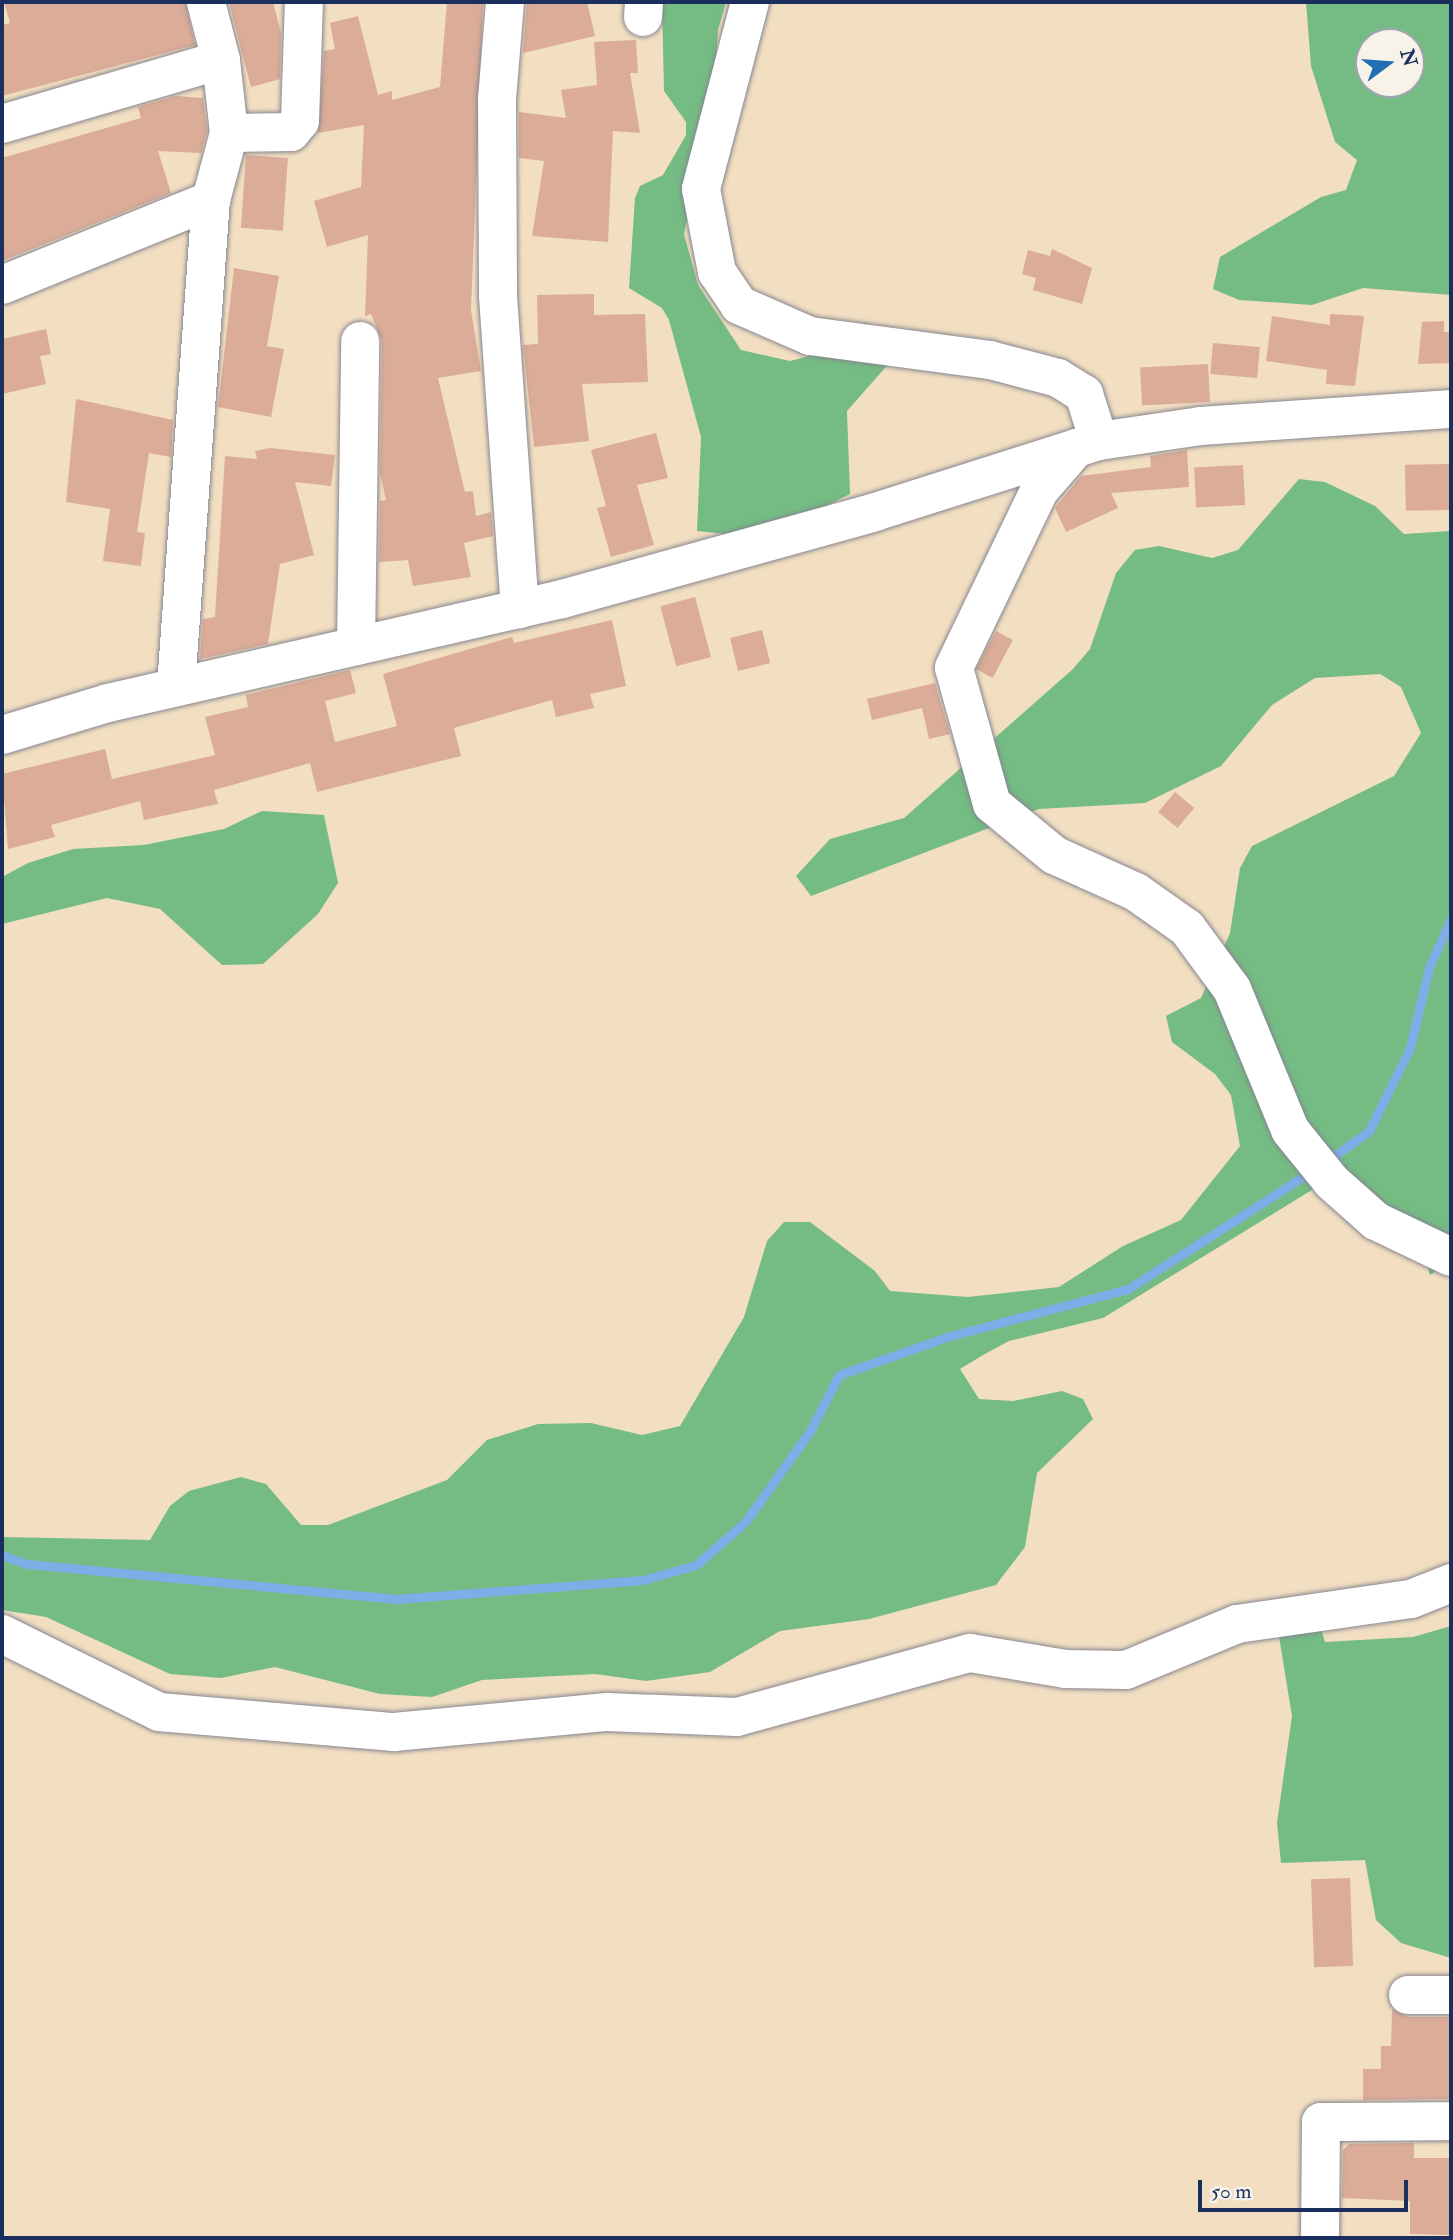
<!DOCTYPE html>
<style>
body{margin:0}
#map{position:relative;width:1453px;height:2240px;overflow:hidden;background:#f2dec1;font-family:"IM FELL Double Pica",serif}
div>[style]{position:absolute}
.forest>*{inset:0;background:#74bc83}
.stream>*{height:9px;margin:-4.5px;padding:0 4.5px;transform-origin:4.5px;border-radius:4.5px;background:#7eade8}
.building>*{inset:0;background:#dbac98;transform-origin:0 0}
.roads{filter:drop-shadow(0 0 2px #868690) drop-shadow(0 0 2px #868690)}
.minor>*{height:38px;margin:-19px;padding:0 19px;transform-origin:19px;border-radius:19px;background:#fff}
span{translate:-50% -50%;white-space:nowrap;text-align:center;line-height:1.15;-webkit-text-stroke:7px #f7f3e8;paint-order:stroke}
.frame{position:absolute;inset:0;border:4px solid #1b2f5e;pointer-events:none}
.north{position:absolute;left:1355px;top:28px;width:70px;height:70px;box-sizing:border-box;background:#f7f3e8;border:2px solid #9fa5b1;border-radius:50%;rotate:74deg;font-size:19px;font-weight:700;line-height:28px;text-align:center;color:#1b2f5e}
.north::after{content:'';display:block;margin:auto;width:24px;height:32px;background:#1f6fb2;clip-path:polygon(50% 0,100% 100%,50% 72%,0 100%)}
.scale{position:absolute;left:1198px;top:2180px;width:210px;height:32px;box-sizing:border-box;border:4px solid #1b2f5e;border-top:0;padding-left:9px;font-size:21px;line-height:24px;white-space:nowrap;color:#1b2f5e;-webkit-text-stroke:5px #f7f3e8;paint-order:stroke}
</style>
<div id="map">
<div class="forest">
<div style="clip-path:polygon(662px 2px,726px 2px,718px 30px,710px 143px,697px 167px,684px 234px,698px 285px,741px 350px,790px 361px,824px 352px,865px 322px,885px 337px,892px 360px,847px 411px,850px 494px,797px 520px,727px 534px,697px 531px,701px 437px,669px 320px,662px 308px,629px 288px,635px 198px,640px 186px,663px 175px,686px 135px,686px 122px,664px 91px)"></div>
<div style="clip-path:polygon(evenodd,1306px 2px,1451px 2px,1451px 295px,1363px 288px,1312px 305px,1239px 300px,1213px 289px,1220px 257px,1321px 197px,1346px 190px,1357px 160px,1335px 142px,1311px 66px,1306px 2px,1369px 42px,1411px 42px,1411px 84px,1369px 84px,1369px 42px)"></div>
<div style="clip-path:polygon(1299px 479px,1325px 482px,1375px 506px,1404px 534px,1451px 531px,1451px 1262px,1430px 1275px,1415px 1224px,1320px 1185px,1103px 1318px,1009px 1341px,983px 1355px,960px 1369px,979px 1399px,1013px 1401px,1062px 1391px,1083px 1399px,1093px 1419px,1037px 1473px,1025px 1547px,996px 1585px,869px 1619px,780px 1631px,710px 1672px,646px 1681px,595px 1674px,482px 1680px,432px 1697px,380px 1694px,275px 1667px,221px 1678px,170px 1674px,46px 1617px,2px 1610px,2px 1537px,150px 1540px,170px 1506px,189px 1491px,241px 1477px,266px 1484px,301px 1525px,328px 1525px,447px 1480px,487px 1440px,538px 1424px,591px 1423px,642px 1435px,680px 1426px,744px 1317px,767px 1241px,784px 1222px,810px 1222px,875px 1271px,890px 1291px,968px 1297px,1059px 1287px,1123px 1246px,1181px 1220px,1240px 1146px,1231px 1095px,1215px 1074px,1172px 1042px,1166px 1016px,1201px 998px,1230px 933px,1240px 868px,1252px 846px,1394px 776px,1421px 733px,1401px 687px,1380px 674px,1315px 678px,1272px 705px,1221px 766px,1145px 803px,1039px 809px,811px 896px,796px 876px,830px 839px,904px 818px,1073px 669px,1090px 649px,1116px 573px,1135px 550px,1159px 546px,1212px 558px,1238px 550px)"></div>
<div style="clip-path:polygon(262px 811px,324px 815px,338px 883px,318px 914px,263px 964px,222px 965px,160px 909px,107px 898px,2px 924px,2px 877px,28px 863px,73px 849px,144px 845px,224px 829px)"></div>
<div style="clip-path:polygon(1274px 1606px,1314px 1606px,1325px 1642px,1413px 1637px,1451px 1626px,1451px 1958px,1401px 1943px,1376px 1920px,1365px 1860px,1281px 1863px,1277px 1823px,1292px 1716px)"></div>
</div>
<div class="stream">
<div style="left:1327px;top:1161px;width:52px;rotate:-35.5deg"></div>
<div style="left:1369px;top:1131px;width:93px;rotate:-63.7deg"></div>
<div style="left:1410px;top:1048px;width:83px;rotate:-76.8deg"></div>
<div style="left:1429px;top:967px;width:53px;rotate:-65.4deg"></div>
<div style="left:2px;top:1555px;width:27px;rotate:20deg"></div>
<div style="left:27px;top:1564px;width:372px;rotate:5.4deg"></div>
<div style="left:397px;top:1599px;width:247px;rotate:-4.4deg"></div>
<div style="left:643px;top:1580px;width:55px;rotate:-15.8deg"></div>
<div style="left:696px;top:1565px;width:67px;rotate:-41.3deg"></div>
<div style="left:746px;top:1521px;width:110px;rotate:-54.6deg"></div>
<div style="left:810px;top:1431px;width:63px;rotate:-62.6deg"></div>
<div style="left:839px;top:1375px;width:118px;rotate:-19.4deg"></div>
<div style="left:950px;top:1336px;width:184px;rotate:-14.8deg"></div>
<div style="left:1128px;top:1289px;width:219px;rotate:-32.7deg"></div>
</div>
<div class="building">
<div style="clip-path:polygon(4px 2px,185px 2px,195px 45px,2px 96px,2px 25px,10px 23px)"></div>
<div style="clip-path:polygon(229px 2px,273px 2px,281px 33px,280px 79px,251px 87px)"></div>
<div style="clip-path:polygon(447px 2px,483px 2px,471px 310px,481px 371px,438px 378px,465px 492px,473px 491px,476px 516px,491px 512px,493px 536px,464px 543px,471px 577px,413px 586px,408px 560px,379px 562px,380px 501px,386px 500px,380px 474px,382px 341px,371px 314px,365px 316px,368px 235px,327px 247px,314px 201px,361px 187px,364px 125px,318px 133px,324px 51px,335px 49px,330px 23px,358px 16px,378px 95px,392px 91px,392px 100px,440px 87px)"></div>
<div style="clip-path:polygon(527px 2px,587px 2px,595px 36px,523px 53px)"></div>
<div style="clip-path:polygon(636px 40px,638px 73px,630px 73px,640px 133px,613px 131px,608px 242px,532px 236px,544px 161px,519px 158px,519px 112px,566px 118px,561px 90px,597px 85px,594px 42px)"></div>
<div style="clip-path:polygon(176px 96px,203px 98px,207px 131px,201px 153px,158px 151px,171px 193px,2px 261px,2px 158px,141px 118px,138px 107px)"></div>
<div style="left:246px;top:155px;width:42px;height:73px;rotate:4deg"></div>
<div style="clip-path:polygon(1052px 249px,1092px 268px,1082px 304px,1033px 290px,1036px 278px,1022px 274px,1028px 250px,1050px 256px)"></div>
<div style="clip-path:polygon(234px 268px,279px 276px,267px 346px,284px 349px,271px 417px,218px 407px)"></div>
<div style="clip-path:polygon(594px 294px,594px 315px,645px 314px,648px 382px,582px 384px,589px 441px,534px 447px,523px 345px,538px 344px,537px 295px)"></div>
<div style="clip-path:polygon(1330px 314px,1364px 316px,1355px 386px,1326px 384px,1327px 370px,1266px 361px,1272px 316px,1330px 325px)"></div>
<div style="clip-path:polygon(1444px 321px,1444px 332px,1451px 332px,1451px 363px,1418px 364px,1422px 322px)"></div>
<div style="clip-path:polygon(46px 329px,51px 354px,40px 356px,46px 384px,2px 394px,2px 339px)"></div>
<div style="left:1213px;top:343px;width:47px;height:31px;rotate:5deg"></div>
<div style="left:1208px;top:364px;width:38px;height:68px;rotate:87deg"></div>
<div style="clip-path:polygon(76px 399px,173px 420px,171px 457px,149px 453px,137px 532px,145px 533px,141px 566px,103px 561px,110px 509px,66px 502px)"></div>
<div style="clip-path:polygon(656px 433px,668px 478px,637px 485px,654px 545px,611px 557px,597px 508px,606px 506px,591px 450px)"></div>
<div style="clip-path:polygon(270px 448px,335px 455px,331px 486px,295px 482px,314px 555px,280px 564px,268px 644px,200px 659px,203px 619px,215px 617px,225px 456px,257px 459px,255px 451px)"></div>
<div style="clip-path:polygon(1187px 450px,1189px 487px,1111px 493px,1118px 508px,1066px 532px,1055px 508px,1081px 476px,1151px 467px,1150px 456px)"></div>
<div style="left:1450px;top:464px;width:46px;height:45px;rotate:89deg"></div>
<div style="left:1243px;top:465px;width:40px;height:49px;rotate:87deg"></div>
<div style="left:695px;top:597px;width:62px;height:36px;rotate:75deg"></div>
<div style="clip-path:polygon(612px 620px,626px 686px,590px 694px,594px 708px,556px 717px,552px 700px,454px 728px,461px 756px,317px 792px,310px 763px,214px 790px,218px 804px,144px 820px,140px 801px,51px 825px,55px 837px,8px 849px,2px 774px,105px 749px,112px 779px,215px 755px,205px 717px,248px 707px,246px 695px,350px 670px,356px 693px,325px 701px,335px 742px,397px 726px,383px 674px,512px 637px,514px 643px)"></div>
<div style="left:762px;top:630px;width:34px;height:33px;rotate:76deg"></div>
<div style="left:996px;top:631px;width:19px;height:43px;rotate:28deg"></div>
<div style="clip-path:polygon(935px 683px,950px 734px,929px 739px,922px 708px,872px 720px,867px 699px)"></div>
<div style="left:1175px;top:792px;width:25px;height:26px;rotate:40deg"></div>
<div style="left:1350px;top:1878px;width:88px;height:39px;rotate:88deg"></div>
<div style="clip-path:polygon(1392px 2009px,1408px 2017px,1451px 2017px,1451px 2099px,1363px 2100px,1363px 2069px,1381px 2069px,1381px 2046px,1391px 2046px)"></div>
<div style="clip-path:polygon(1414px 2143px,1414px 2158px,1451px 2158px,1451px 2235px,1410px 2234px,1410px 2201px,1342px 2198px,1343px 2150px,1349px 2144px)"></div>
</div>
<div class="roads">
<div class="minor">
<div style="left:505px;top:2px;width:97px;rotate:94.7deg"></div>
<div style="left:497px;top:99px;width:197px;rotate:89.7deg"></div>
<div style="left:498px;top:296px;width:314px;rotate:86deg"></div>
<div style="left:750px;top:2px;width:193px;rotate:104.7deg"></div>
<div style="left:701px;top:189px;width:85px;rotate:79.1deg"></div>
<div style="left:717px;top:272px;width:40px;rotate:56deg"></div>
<div style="left:739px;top:305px;width:77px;rotate:23.6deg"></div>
<div style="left:810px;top:336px;width:182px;rotate:7.6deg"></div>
<div style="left:990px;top:360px;width:70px;rotate:14.8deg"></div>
<div style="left:1058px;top:378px;width:31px;rotate:32deg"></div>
<div style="left:1084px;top:394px;width:49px;rotate:72.3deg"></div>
<div style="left:643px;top:17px;width:15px;rotate:-86deg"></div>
<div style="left:2px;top:124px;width:228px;rotate:-16.3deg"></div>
<div style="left:229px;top:133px;width:62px;rotate:-0.9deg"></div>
<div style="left:291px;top:132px;width:14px;rotate:-51deg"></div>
<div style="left:300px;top:121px;width:119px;rotate:-88.1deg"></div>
<div style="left:2px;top:285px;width:226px;rotate:-22.1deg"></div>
<div style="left:1076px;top:448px;width:57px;rotate:130.7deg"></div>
<div style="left:1039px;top:491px;width:196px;rotate:115.7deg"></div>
<div style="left:954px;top:668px;width:141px;rotate:74.4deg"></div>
<div style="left:992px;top:804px;width:80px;rotate:39.4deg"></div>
<div style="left:1054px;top:855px;width:90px;rotate:24.3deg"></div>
<div style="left:1136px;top:892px;width:62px;rotate:35.2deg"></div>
<div style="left:1187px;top:928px;width:76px;rotate:53.6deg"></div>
<div style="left:1232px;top:989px;width:152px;rotate:67.6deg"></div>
<div style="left:1290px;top:1130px;width:67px;rotate:51.1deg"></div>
<div style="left:1332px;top:1182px;width:59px;rotate:41.6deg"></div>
<div style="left:1376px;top:1221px;width:83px;rotate:25.6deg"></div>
<div style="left:356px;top:646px;width:305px;rotate:-89.2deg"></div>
<div style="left:176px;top:687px;width:488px;rotate:-85.9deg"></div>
<div style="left:211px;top:200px;width:69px;rotate:-75deg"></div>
<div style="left:229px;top:133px;width:73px;rotate:-96.3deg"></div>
<div style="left:221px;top:60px;width:60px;rotate:-104.5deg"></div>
<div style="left:2px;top:735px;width:111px;rotate:-16.8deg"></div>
<div style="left:108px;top:703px;width:466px;rotate:-12.9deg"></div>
<div style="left:562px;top:599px;width:325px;rotate:-15.5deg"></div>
<div style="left:875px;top:512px;width:235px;rotate:-17.6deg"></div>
<div style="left:1099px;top:441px;width:103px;rotate:-8.4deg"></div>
<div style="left:1201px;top:426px;width:251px;rotate:-3.9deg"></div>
<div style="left:2px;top:1634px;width:175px;rotate:26.4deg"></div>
<div style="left:159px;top:1712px;width:236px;rotate:4.9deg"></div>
<div style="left:394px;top:1732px;width:214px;rotate:-5.4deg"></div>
<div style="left:607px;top:1712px;width:130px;rotate:2.2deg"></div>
<div style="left:737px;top:1717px;width:242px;rotate:-15.4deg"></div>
<div style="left:970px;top:1653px;width:97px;rotate:9.5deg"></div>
<div style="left:1066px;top:1669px;width:60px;rotate:1deg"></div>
<div style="left:1126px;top:1670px;width:120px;rotate:-22.5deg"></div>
<div style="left:1237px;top:1624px;width:176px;rotate:-8.2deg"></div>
<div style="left:1411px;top:1599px;width:43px;rotate:-21.8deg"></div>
<div style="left:1408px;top:1995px;width:43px"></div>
<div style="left:1320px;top:2238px;width:116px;rotate:-89.5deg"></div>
<div style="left:1321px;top:2122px;width:130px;rotate:-0.4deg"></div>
</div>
</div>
<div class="frame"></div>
<div class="north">N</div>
<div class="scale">50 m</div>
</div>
